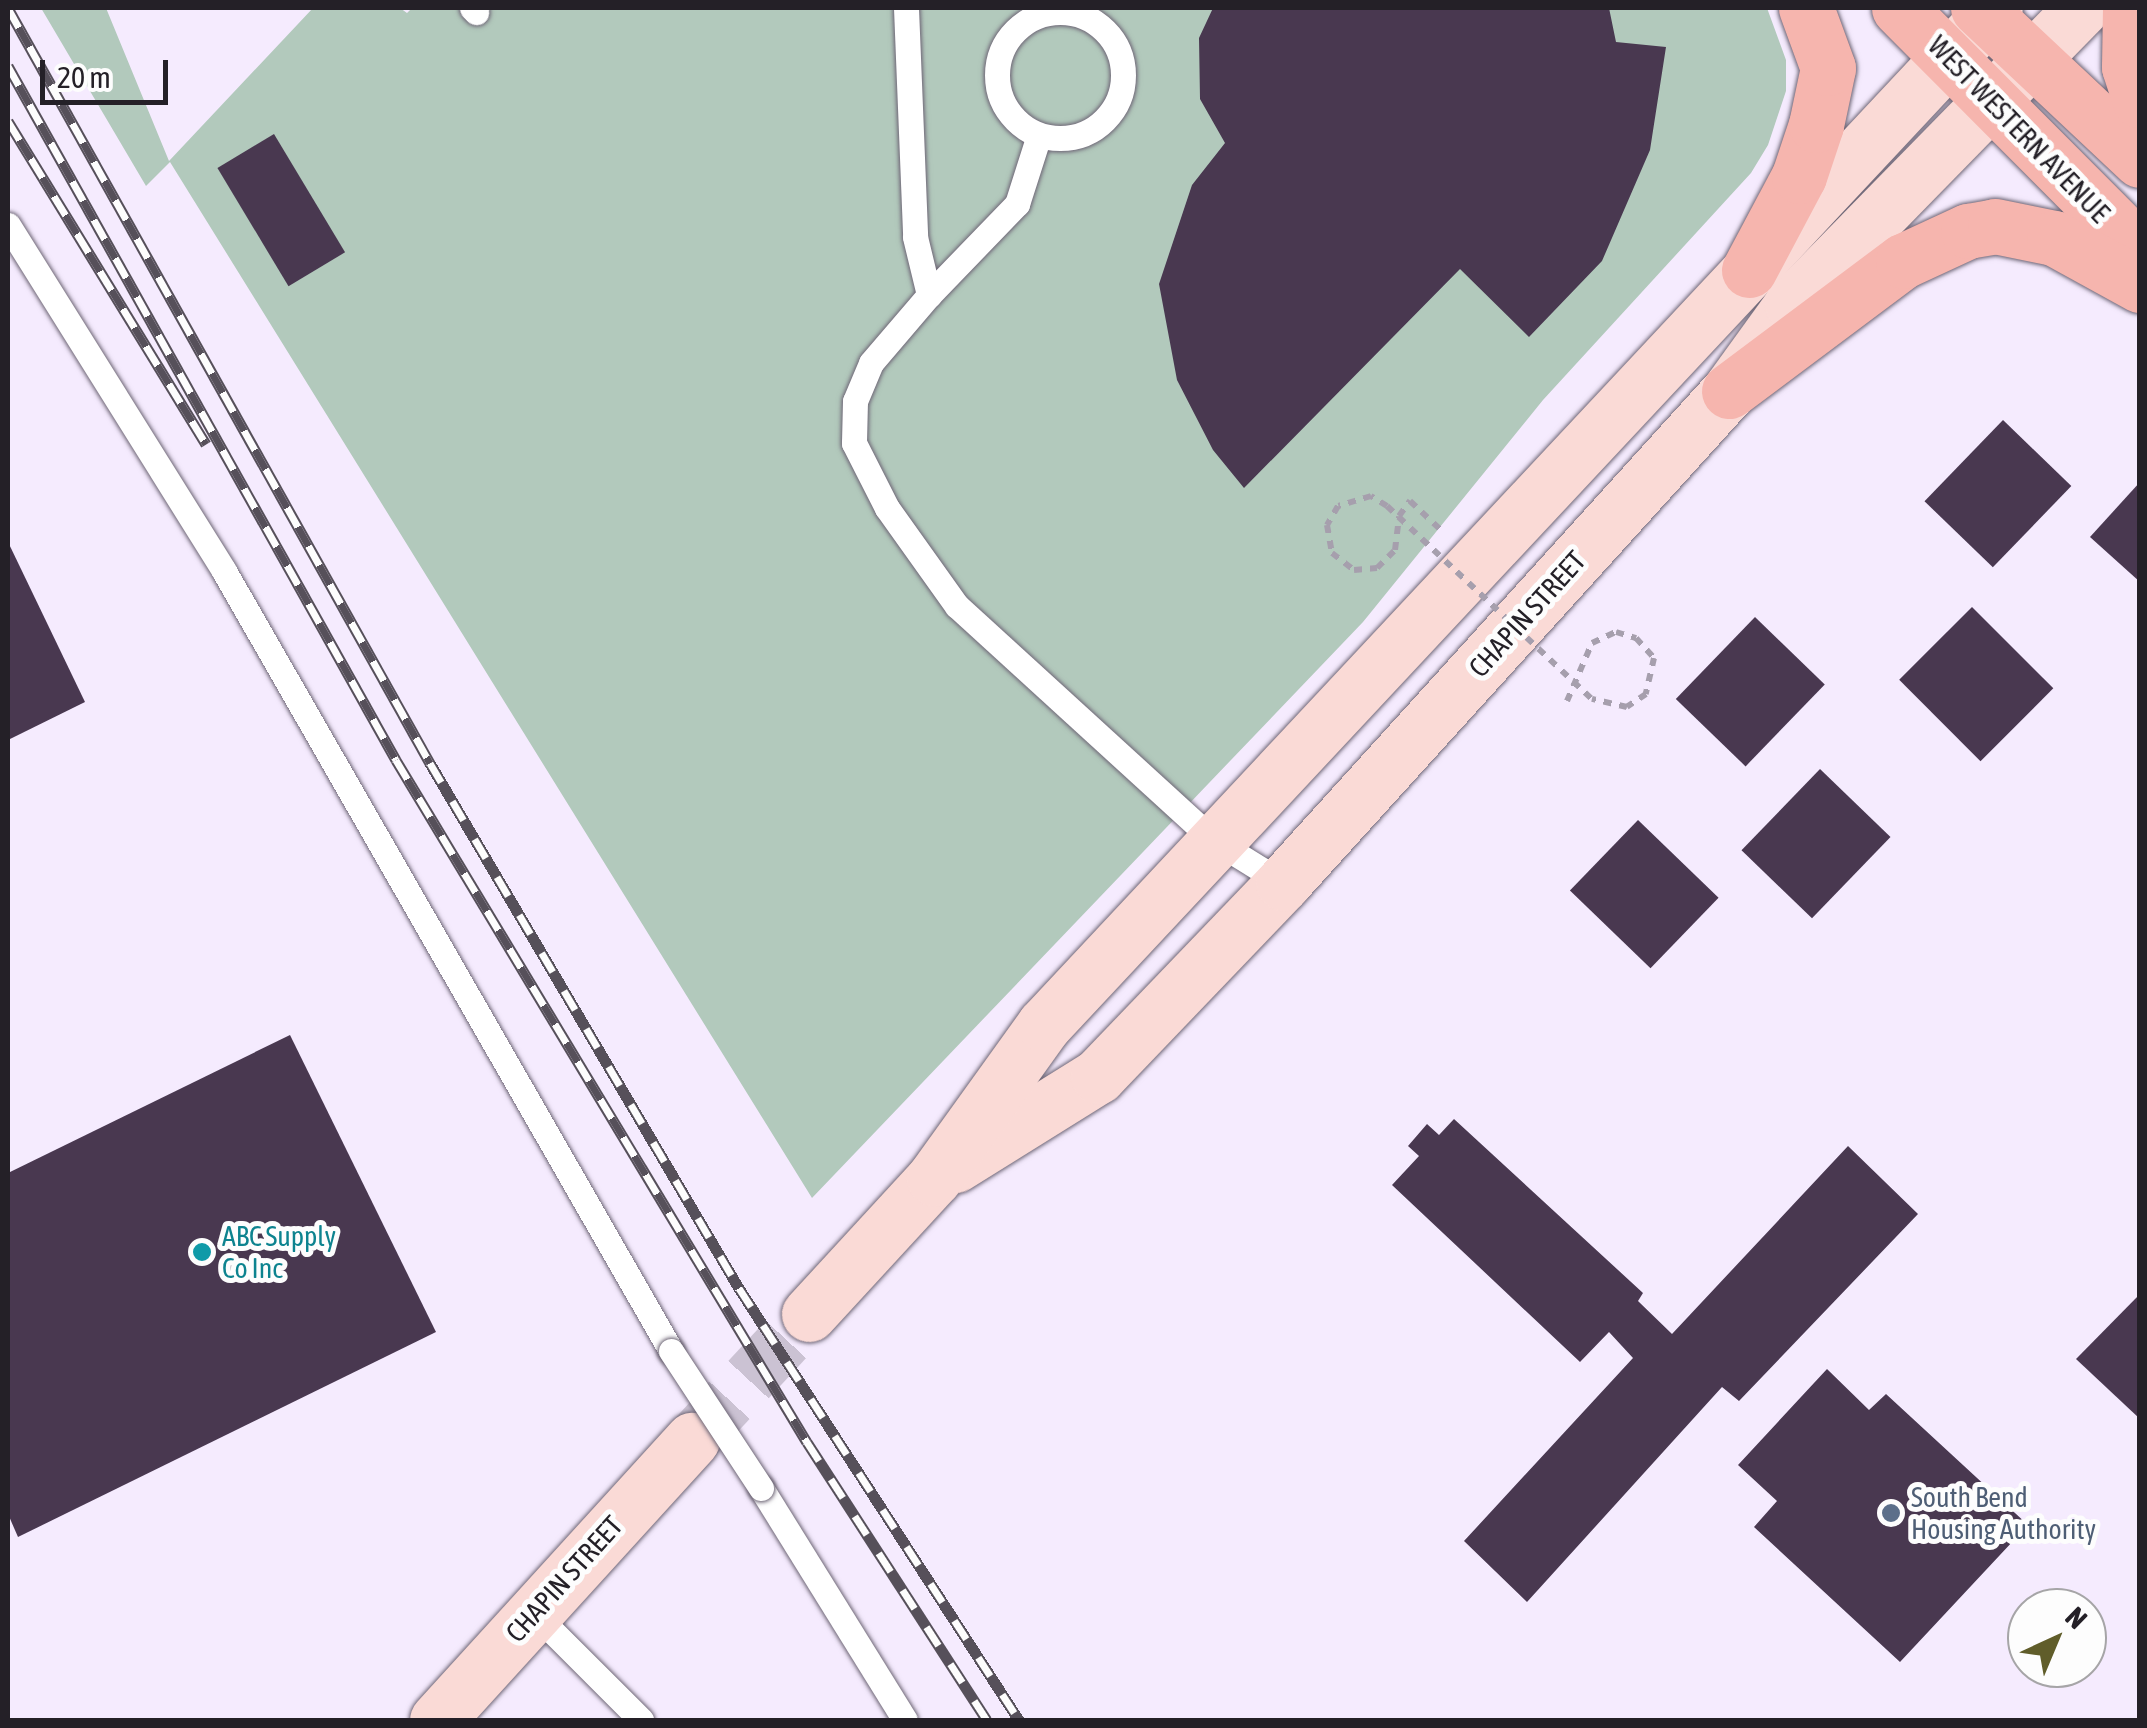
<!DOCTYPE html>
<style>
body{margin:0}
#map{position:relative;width:2147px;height:1728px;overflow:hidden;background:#f5ebfe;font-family:"Asap Condensed",sans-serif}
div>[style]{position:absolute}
.green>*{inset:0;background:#b2c9bc}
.building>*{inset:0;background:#493850;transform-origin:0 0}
.secondary-tunnel>*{height:55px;margin-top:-27.5px;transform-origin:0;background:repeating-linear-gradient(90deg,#cbc2d3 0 55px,transparent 0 83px)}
.path>*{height:6px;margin-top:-3px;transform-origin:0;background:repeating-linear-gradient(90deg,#a69fad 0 8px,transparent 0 16px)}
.roads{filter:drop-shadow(0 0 2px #6e6676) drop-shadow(0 0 2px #6e6676)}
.service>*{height:25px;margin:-12.5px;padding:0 12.5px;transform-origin:12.5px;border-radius:12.5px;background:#fff}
.service>.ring{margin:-12.5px;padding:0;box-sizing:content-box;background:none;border:25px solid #fff;border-radius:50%}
.secondary>*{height:55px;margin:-27.5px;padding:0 27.5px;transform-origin:27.5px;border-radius:27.5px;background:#fadad6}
.primary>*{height:55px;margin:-27.5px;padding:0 27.5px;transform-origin:27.5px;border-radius:27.5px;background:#f6b5ae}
.rail>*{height:11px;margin-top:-5.5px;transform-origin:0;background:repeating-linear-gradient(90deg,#fdfdfd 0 22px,#56505a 0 44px);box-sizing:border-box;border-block:2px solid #56505a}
.path-bridge>*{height:6px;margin-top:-3px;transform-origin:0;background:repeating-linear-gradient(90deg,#a69fad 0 8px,transparent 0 16px)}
.bridges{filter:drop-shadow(0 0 2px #6e6676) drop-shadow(0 0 2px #6e6676)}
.service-bridge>*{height:25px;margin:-12.5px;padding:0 12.5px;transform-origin:12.5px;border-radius:12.5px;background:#fff}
.dots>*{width:28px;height:28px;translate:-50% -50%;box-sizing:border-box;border:5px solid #fdfdfd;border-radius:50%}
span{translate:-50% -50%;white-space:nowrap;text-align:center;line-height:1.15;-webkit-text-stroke:10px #fdfdfd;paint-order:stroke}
.street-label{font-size:28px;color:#242027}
.culture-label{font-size:28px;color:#0d838f}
.left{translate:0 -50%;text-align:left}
.service-label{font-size:28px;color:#4e5e75}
.frame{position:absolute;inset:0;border:10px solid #242027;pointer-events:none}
.north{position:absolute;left:2007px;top:1588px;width:100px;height:100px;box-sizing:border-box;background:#fdfdfd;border:2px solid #a6a5a7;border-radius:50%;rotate:44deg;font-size:28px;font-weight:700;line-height:40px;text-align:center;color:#242027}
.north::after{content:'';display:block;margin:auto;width:35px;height:45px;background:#605d2a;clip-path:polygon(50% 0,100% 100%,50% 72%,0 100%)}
.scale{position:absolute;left:40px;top:60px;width:128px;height:45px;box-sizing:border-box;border:5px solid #242027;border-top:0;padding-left:12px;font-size:30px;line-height:35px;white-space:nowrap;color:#242027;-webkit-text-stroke:8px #fdfdfd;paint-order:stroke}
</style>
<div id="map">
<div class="green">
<div style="clip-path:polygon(41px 8px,106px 8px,169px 161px,313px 8px,400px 8px,407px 13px,412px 8px,1767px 8px,1786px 60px,1786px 91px,1768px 145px,1751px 173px,1543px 400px,1363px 622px,812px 1198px,170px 162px,146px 186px)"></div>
</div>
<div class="building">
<div style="clip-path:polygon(1213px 8px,1609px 8px,1616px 42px,1666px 47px,1650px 150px,1602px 261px,1529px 337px,1460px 269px,1244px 488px,1213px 450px,1177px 380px,1159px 284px,1192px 185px,1225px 143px,1200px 99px,1199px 38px)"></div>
<div style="left:274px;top:134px;width:138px;height:66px;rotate:59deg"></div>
<div style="left:2003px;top:420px;width:95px;height:113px;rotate:44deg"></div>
<div style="clip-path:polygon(2140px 482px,2140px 582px,2090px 537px)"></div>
<div style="clip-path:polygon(8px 542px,85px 702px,8px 740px)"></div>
<div style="left:1972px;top:607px;width:115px;height:103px;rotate:45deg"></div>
<div style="left:1755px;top:617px;width:97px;height:114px;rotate:44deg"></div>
<div style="left:1820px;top:769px;width:98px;height:113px;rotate:44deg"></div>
<div style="left:1638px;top:820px;width:112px;height:98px;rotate:44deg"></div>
<div style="clip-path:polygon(290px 1035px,436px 1332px,18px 1537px,8px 1514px,8px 1173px)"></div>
<div style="clip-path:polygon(1454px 1119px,1643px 1293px,1638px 1301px,1672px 1334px,1848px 1146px,1918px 1214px,1739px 1401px,1722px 1387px,1527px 1602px,1464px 1541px,1633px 1358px,1609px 1332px,1580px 1362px,1392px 1185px,1419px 1156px,1408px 1146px,1427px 1124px,1439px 1135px)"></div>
<div style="clip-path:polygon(2140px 1294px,2140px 1419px,2076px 1359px)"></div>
<div style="clip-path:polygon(1827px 1369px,1869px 1410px,1886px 1394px,2028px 1525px,1900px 1662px,1754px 1527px,1777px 1501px,1738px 1465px)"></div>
</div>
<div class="secondary-tunnel">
<div style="left:692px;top:1440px;width:172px;rotate:-47.1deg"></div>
</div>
<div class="path">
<div style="left:1387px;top:506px;width:19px;rotate:-148deg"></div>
<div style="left:1371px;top:496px;width:34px;rotate:163deg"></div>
<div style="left:1338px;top:506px;width:22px;rotate:120deg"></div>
<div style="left:1327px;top:525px;width:28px;rotate:80deg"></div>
<div style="left:1332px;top:553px;width:28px;rotate:38deg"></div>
<div style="left:1354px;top:570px;width:23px;rotate:-5deg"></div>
<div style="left:1377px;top:568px;width:25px;rotate:-45deg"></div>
<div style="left:1395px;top:550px;width:34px;rotate:-83deg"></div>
<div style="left:1399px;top:516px;width:19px;rotate:-54deg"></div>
<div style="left:1410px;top:501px;width:44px;rotate:43.2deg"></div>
<div style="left:1567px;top:701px;width:63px;rotate:-66.7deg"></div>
<div style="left:1592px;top:643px;width:26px;rotate:-25deg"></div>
<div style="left:1616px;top:632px;width:21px;rotate:17deg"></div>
<div style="left:1636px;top:638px;width:27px;rotate:48deg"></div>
<div style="left:1654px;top:658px;width:37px;rotate:103deg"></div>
<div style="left:1646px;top:694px;width:23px;rotate:146deg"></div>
<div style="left:1627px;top:707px;width:36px;rotate:-167deg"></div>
</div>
<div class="roads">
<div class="service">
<div style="left:472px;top:8px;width:6px;rotate:45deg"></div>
<div style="left:906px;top:8px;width:229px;rotate:87.7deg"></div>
<div style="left:915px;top:237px;width:60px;rotate:76.4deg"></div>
<div style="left:929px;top:295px;width:89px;rotate:130.5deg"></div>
<div style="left:871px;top:363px;width:41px;rotate:112.8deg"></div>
<div style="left:855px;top:401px;width:42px;rotate:91.4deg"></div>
<div style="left:854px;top:443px;width:73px;rotate:63.1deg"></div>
<div style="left:887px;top:508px;width:120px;rotate:54.5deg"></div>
<div style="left:957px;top:606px;width:345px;rotate:42.4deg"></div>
<div style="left:1212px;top:839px;width:84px;rotate:31.8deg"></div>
<div class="ring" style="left:997px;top:12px;width:101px;height:101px"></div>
<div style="left:8px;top:225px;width:408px;rotate:58deg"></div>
<div style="left:224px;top:571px;width:899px;rotate:60.18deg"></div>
<div style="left:929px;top:295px;width:127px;rotate:-46deg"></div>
<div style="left:1017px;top:204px;width:72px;rotate:-72.3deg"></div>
<div style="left:761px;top:1488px;width:273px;rotate:58.2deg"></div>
<div style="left:533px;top:1612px;width:153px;rotate:45deg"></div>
</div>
<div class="secondary">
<div style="left:955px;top:1165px;width:168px;rotate:-31.9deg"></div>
<div style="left:1098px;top:1076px;width:267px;rotate:-46.2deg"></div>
<div style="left:1283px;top:883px;width:664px;rotate:-47.81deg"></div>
<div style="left:1729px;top:391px;width:107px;rotate:-54.1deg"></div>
<div style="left:1792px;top:304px;width:414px;rotate:-45.6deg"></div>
<div style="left:809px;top:1314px;width:185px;rotate:-47.4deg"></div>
<div style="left:934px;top:1178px;width:188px;rotate:-54.3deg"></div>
<div style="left:1044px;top:1025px;width:1392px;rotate:-46.92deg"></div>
<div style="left:437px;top:1720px;width:379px;rotate:-47.7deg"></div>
</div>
<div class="primary">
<div style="left:1899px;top:8px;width:342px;rotate:45.1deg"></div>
<div style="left:1978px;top:8px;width:222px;rotate:43.2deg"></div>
<div style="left:2130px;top:8px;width:59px;rotate:91deg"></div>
<div style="left:2129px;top:67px;width:35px;rotate:72deg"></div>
<div style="left:1749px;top:270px;width:106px;rotate:-62deg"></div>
<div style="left:1799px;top:176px;width:54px;rotate:-71.6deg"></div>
<div style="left:1816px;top:125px;width:58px;rotate:-78.1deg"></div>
<div style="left:1828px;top:68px;width:64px;rotate:-110.1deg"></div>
<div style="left:1729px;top:391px;width:217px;rotate:-36.8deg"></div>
<div style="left:1903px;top:261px;width:72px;rotate:-24.8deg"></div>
<div style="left:1968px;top:231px;width:27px;rotate:-10deg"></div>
<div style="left:1995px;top:226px;width:60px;rotate:11.5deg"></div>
<div style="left:2054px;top:238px;width:98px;rotate:28.7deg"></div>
</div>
</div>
<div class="rail">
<div style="left:8px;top:8px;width:865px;rotate:60.8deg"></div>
<div style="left:430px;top:763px;width:609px;rotate:59.52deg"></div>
<div style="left:739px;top:1288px;width:515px;rotate:57.05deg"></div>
<div style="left:8px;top:66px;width:795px;rotate:60.79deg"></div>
<div style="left:396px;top:760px;width:796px;rotate:58.93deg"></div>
<div style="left:807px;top:1442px;width:331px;rotate:57.1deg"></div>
<div style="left:8px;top:121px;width:379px;rotate:58.5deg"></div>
</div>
<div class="path-bridge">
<div style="left:1387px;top:506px;width:282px;rotate:43.3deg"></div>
</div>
<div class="bridges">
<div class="service-bridge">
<div style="left:671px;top:1351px;width:164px;rotate:56.7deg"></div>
</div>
</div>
<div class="dots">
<div style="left:202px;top:1252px;background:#0f9aa8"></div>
<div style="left:1891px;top:1513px;background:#5c6f8a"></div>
</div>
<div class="street-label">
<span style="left:2019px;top:129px;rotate:46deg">WEST WESTERN AVENUE</span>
<span style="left:1527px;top:614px;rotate:-48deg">CHAPIN STREET</span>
<span style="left:564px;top:1579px;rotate:-48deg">CHAPIN STREET</span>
</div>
<div class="culture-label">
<span class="left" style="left:222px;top:1252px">ABC Supply<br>Co Inc</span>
</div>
<div class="service-label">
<span class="left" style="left:1911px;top:1513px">South Bend<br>Housing Authority</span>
</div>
<div class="frame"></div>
<div class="north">N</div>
<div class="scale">20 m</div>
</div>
